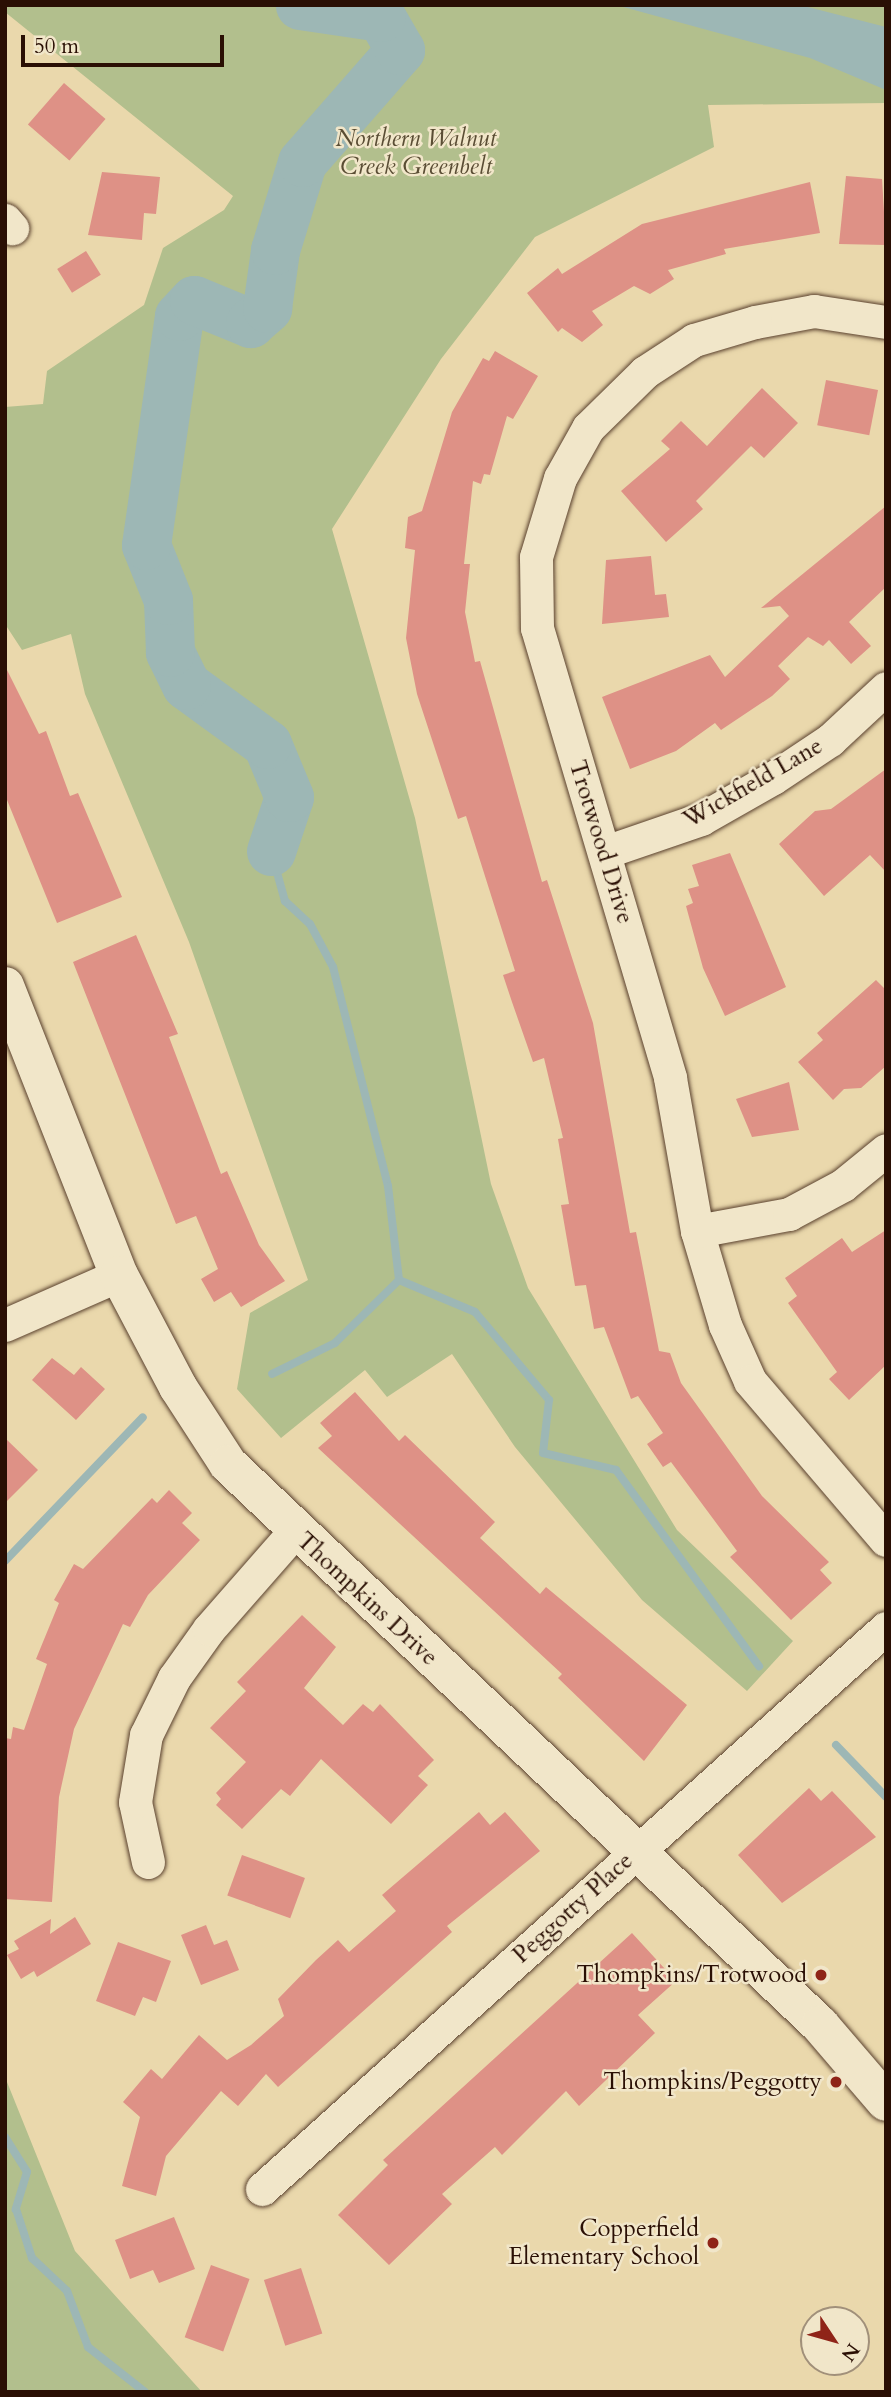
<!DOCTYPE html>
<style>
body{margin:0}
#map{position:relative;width:891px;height:2397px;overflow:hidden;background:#ead8ac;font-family:Cardo,serif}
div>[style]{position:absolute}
.green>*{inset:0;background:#b2bf8d}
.water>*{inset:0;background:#9db7b5}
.stream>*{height:8px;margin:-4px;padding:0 4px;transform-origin:4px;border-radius:4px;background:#9db7b5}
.river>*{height:49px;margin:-24.5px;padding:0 24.5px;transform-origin:24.5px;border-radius:24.5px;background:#9db7b5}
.building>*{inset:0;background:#de9186;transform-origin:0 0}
.roads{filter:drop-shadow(0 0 2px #5a412e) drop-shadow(0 0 2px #5a412e)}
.street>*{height:33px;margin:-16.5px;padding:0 16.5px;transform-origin:16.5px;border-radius:16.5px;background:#f1e6c9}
.secondary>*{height:38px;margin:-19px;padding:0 19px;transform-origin:19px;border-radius:19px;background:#f1e6c9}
.dots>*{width:19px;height:19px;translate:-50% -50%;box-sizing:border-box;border:4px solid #f1e6c9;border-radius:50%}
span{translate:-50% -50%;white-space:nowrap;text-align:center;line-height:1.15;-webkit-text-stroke:5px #f1e6c9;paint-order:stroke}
.park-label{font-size:24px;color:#5a4d34;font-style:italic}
.street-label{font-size:24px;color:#2a0f04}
.poi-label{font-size:24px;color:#2a0f04}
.right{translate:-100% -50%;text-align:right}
.frame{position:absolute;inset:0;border:7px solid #2a0f04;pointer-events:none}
.north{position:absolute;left:800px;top:2306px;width:70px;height:70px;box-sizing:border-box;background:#f1e6c9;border:2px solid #a1907a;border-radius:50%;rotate:126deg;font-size:19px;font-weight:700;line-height:28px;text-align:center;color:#2a0f04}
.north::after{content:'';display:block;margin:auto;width:24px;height:32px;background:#8f2418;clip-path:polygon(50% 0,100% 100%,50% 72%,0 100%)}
.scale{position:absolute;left:21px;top:35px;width:203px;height:32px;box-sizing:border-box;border:4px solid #2a0f04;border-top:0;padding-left:9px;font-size:21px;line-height:24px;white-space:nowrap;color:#2a0f04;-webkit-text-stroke:5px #f1e6c9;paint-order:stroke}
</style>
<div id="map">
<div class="green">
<div style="clip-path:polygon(5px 5px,886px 5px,886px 103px,708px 105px,714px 147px,535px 237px,441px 359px,332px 529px,415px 818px,491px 1184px,528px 1288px,677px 1530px,793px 1641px,747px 1691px,642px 1600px,515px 1447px,452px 1354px,387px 1397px,365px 1370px,281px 1438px,237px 1389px,250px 1313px,308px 1280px,189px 942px,85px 694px,71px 634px,22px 650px,5px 624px,5px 407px,43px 404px,47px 371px,144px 305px,163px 248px,224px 210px,233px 196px,5px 12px)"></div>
<div style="clip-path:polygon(5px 2077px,75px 2251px,202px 2392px,5px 2392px)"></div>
</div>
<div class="water">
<div style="clip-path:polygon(616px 5px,800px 5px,886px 27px,886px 90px,810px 58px)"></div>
</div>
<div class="stream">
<div style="left:271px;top:851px;width:52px;rotate:74.4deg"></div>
<div style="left:285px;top:901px;width:34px;rotate:43deg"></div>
<div style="left:310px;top:924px;width:49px;rotate:61.9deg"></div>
<div style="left:333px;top:967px;width:226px;rotate:75.9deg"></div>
<div style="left:388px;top:1186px;width:95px;rotate:83.3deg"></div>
<div style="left:399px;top:1280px;width:90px;rotate:135.5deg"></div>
<div style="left:335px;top:1343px;width:70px;rotate:153.8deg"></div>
<div style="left:399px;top:1280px;width:82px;rotate:22.8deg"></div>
<div style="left:475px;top:1312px;width:115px;rotate:49.9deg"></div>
<div style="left:549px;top:1400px;width:53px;rotate:96.5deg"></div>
<div style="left:543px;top:1453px;width:75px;rotate:13.1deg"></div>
<div style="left:616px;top:1470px;width:243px;rotate:53.9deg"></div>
<div style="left:5px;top:1561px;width:199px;rotate:-46.2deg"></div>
<div style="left:836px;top:1745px;width:72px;rotate:46.1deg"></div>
<div style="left:5px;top:2137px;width:41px;rotate:57.8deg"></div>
<div style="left:27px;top:2172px;width:39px;rotate:107deg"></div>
<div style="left:16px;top:2209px;width:52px;rotate:71.9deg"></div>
<div style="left:32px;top:2258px;width:48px;rotate:43.3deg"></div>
<div style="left:67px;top:2291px;width:60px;rotate:69.4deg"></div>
<div style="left:88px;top:2347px;width:73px;rotate:38.3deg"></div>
</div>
<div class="river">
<div style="left:271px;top:851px;width:57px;rotate:-71.6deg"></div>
<div style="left:289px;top:797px;width:57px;rotate:-112.5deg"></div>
<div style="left:267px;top:744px;width:100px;rotate:-143.9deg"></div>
<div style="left:186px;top:685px;width:37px;rotate:-116deg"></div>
<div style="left:170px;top:652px;width:52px;rotate:-92.2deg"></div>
<div style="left:168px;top:600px;width:59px;rotate:-111.8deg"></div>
<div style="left:146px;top:545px;width:231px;rotate:-81.8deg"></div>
<div style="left:179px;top:316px;width:22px;rotate:-47deg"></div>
<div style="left:194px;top:300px;width:61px;rotate:22.3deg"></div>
<div style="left:250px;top:323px;width:23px;rotate:-41deg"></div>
<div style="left:267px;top:308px;width:59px;rotate:-82.1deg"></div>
<div style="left:275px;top:250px;width:92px;rotate:-72.9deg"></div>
<div style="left:302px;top:162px;width:149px;rotate:-48.8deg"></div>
<div style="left:400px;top:50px;width:38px;rotate:-120deg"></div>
<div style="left:381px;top:17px;width:82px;rotate:-171.6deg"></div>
</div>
<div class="building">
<div style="left:64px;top:83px;width:55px;height:55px;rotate:41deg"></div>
<div style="clip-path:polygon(102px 172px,160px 177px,156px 214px,144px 213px,142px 240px,88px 235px)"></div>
<div style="clip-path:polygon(846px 176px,882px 179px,886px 245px,839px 244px)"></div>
<div style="clip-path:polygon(810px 182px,820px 233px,724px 249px,726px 254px,668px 270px,674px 279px,650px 294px,634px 286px,592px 311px,603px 325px,582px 342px,562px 328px,558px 332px,527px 293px,558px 268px,562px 274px,642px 224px)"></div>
<div style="left:86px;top:251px;width:28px;height:34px;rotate:58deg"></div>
<div style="clip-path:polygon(495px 351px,538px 376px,513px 419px,507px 416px,490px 475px,484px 474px,481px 484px,473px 481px,464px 564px,470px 564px,465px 612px,475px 662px,480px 661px,542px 882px,547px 880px,593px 1023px,630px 1233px,636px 1232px,659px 1351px,670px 1353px,681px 1383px,762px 1496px,829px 1562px,820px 1570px,832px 1583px,791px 1620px,730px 1557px,737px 1551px,671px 1462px,663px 1467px,647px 1444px,663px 1433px,638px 1396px,631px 1399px,604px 1327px,594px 1329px,586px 1285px,575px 1286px,561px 1205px,569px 1204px,558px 1139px,563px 1138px,544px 1058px,533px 1062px,512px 1002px,503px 975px,515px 971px,466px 816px,458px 819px,417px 694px,406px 638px,415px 550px,405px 548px,408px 517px,422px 511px,452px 412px,483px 358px,489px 361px)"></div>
<div style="left:826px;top:380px;width:53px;height:46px;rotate:11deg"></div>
<div style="clip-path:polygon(762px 388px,798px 423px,764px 458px,751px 446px,696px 501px,703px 509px,666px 542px,621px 491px,670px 449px,661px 441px,681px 421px,707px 446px)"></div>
<div style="clip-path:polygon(886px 506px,886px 587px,849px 622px,871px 646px,851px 664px,829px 640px,823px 646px,808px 637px,778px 666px,790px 679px,772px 696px,721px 730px,715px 723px,676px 751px,630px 769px,602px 697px,710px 655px,725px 677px,789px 616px,780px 606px,761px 608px)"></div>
<div style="clip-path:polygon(651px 556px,655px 595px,666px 594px,669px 617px,602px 624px,606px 560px)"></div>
<div style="clip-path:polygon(5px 666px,39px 734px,46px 731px,70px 796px,78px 793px,122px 897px,57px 923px,5px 795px)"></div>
<div style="clip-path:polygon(886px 769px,886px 872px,870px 855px,824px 896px,779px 844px,815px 811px,831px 809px)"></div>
<div style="clip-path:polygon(730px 853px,786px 987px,725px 1016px,703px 968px,686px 906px,693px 903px,688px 889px,699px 886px,692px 865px)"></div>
<div style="clip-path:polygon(136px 935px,178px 1034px,169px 1037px,221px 1174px,227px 1171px,259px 1245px,285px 1281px,241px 1307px,231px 1292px,214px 1302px,201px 1279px,218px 1269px,196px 1216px,176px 1224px,73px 962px)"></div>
<div style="clip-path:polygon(876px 980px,886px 990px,886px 1066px,861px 1088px,844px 1089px,833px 1100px,798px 1062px,823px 1040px,817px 1033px)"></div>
<div style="clip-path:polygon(789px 1082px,799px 1130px,752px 1137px,736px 1099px)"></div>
<div style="clip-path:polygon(886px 1230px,886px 1365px,849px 1400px,829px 1379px,837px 1372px,788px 1303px,797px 1296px,785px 1278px,842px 1238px,852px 1252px)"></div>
<div style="clip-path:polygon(52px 1358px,74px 1375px,81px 1367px,105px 1389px,76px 1420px,32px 1380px)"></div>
<div style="clip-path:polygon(355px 1392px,399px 1441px,405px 1435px,495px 1522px,480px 1538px,540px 1594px,546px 1587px,687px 1705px,644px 1761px,558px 1678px,562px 1674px,318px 1448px,332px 1436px,320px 1423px)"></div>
<div style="clip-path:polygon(5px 1438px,38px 1470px,5px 1503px)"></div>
<div style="clip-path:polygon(169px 1490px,192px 1513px,182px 1523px,200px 1540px,148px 1595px,130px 1627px,123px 1624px,74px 1729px,59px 1797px,52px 1902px,5px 1899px,5px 1738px,11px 1739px,13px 1727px,24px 1730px,47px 1664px,36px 1659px,59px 1603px,54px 1600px,74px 1564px,83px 1569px,152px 1498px,157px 1503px)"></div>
<div style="clip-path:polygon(302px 1615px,336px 1647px,304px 1688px,343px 1725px,363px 1704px,373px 1712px,380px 1704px,434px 1760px,418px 1776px,428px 1785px,391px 1824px,321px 1759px,290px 1796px,281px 1789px,242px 1829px,216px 1805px,221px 1799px,216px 1793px,246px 1762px,210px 1728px,246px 1691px,237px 1682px)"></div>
<div style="clip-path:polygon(809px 1788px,821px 1801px,832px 1791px,876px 1837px,782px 1903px,738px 1855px)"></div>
<div style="clip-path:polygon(479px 1812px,490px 1825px,505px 1812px,540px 1851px,447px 1926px,452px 1932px,278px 2087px,266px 2074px,238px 2106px,221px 2091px,166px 2156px,156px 2196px,122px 2186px,140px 2117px,123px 2102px,151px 2069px,162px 2079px,199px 2035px,227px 2060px,251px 2045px,284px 2016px,278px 1999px,316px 1960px,338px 1940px,349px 1952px,396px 1911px,382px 1895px)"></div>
<div style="left:242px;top:1855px;width:67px;height:43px;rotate:20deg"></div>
<div style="clip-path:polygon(75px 1917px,91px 1944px,37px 1977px,34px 1971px,21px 1979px,7px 1955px,19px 1949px,14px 1941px,51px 1919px,50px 1934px)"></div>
<div style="clip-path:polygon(206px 1925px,214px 1945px,227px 1940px,239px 1970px,201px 1985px,181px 1935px)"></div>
<div style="clip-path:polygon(632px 1933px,676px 1981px,638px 2015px,655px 2033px,579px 2106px,566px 2091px,502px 2155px,495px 2147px,442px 2194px,452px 2204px,389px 2265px,338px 2215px,388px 2165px,383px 2160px)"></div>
<div style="clip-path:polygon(118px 1942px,171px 1961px,156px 2002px,143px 1997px,135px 2016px,96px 2001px)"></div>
<div style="clip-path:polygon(174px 2217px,195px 2269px,159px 2283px,153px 2270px,130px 2279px,115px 2240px)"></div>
<div style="left:211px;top:2265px;width:41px;height:77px;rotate:20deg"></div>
<div style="left:301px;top:2268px;width:69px;height:39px;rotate:72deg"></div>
</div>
<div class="roads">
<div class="street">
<div style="left:5px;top:220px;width:11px;rotate:49deg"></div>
<div style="left:886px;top:322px;width:73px;rotate:-171.3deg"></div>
<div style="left:814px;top:311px;width:60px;rotate:169.4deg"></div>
<div style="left:755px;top:322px;width:64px;rotate:163.6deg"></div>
<div style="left:694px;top:340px;width:59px;rotate:146.9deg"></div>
<div style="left:645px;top:372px;width:80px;rotate:135.5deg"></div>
<div style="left:588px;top:428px;width:57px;rotate:119.2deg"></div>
<div style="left:560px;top:478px;width:83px;rotate:106.9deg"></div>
<div style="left:536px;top:557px;width:71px;rotate:89.2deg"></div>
<div style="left:537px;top:628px;width:469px;rotate:73.5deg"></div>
<div style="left:670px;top:1078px;width:155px;rotate:80deg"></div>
<div style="left:697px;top:1231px;width:98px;rotate:73.4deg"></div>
<div style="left:725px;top:1325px;width:61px;rotate:65.9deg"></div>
<div style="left:750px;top:1381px;width:209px;rotate:49.5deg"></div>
<div style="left:605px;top:852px;width:102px;rotate:-19deg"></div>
<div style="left:701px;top:819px;width:83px;rotate:-29.7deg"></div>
<div style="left:773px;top:778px;width:69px;rotate:-33.7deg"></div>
<div style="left:830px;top:740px;width:76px;rotate:-42.9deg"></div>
<div style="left:697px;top:1231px;width:94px;rotate:-10.5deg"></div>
<div style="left:789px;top:1214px;width:61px;rotate:-28.2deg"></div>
<div style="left:843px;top:1185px;width:55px;rotate:-39.1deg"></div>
<div style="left:5px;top:1325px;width:124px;rotate:-23.7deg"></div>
<div style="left:148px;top:1862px;width:61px;rotate:-102.2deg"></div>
<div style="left:135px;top:1802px;width:68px;rotate:-80.7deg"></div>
<div style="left:146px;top:1735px;width:64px;rotate:-63.8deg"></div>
<div style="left:174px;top:1678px;width:60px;rotate:-54.5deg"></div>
<div style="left:209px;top:1629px;width:129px;rotate:-48.8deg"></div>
<div style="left:262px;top:2189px;width:839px;rotate:-41.96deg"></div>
</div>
<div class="secondary">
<div style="left:5px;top:986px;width:311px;rotate:68.5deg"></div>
<div style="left:119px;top:1275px;width:127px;rotate:62.2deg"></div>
<div style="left:178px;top:1387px;width:92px;rotate:57deg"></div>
<div style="left:228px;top:1464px;width:816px;rotate:43.46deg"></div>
<div style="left:820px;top:2025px;width:101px;rotate:49.4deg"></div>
</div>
</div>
<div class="dots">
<div style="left:821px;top:1975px;background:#8f2418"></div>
<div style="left:836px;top:2082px;background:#8f2418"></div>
<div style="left:713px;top:2243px;background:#8f2418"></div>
</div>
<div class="park-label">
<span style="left:416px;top:153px">Northern Walnut<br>Creek Greenbelt</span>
</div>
<div class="street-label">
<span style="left:753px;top:783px;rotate:-30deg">Wickfield Lane</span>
<span style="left:601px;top:842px;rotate:73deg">Trotwood Drive</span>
<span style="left:367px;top:1599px;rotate:43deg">Thompkins Drive</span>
<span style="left:573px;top:1908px;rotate:-42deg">Peggotty Place</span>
</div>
<div class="poi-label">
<span class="right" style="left:807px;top:1975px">Thompkins/Trotwood</span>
<span class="right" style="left:822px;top:2082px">Thompkins/Peggotty</span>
<span class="right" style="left:699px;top:2243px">Copperfield<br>Elementary School</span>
</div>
<div class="frame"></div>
<div class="north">N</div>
<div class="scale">50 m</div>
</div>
